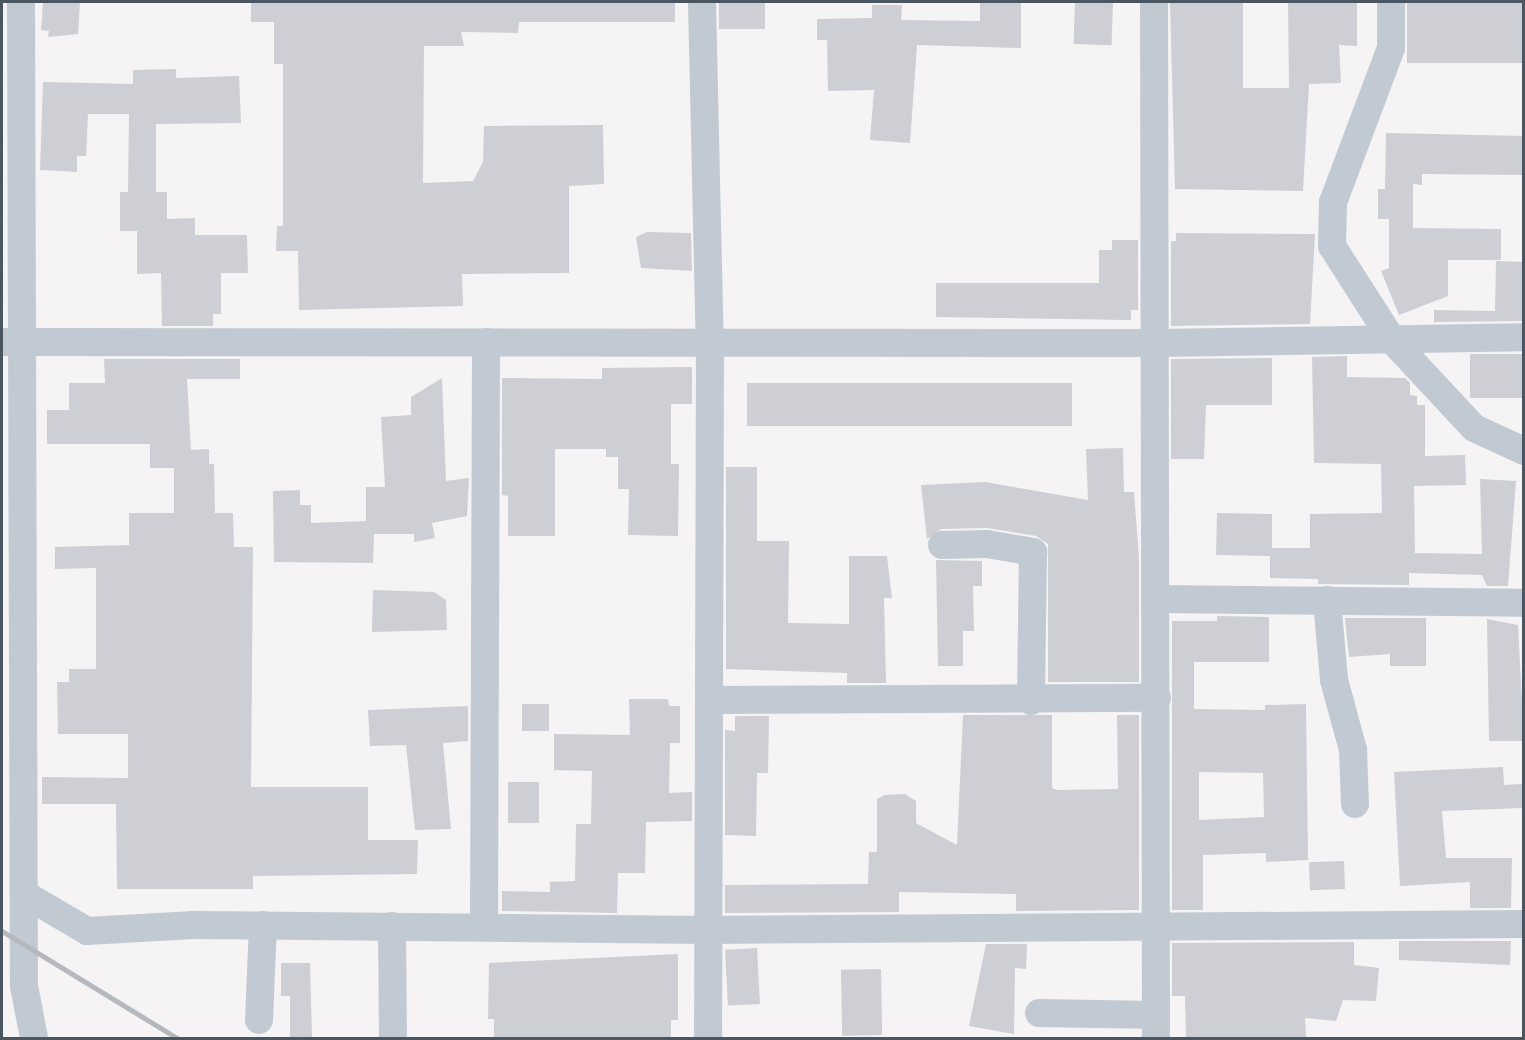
<!DOCTYPE html>
<style>
body{margin:0}
#map{position:relative;width:1525px;height:1040px;overflow:hidden;background:#f5f3f3;font-family:Cabin,sans-serif}
div>[style]{position:absolute}
.building>*{inset:0;background:#cdcfd5;transform-origin:0 0}
.minor>*{height:28px;margin:-14px;padding:0 14px;transform-origin:14px;border-radius:14px;background:#c1cad2}
.rail>*{height:4.5px;margin:-2.25px;padding:0 2.25px;transform-origin:2.25px;border-radius:2.25px;background:#b5b8bd}
span{translate:-50% -50%;white-space:nowrap;text-align:center;line-height:1.15;-webkit-text-stroke:4.5px #fff;paint-order:stroke}
.frame{position:absolute;inset:0;border:3px solid #4a5661;pointer-events:none}
</style>
<div id="map">
<div class="building">
<div style="clip-path:polygon(43px 2px,80px 2px,78px 34px,48px 37px,49px 31px,41px 30px)"></div>
<div style="clip-path:polygon(251px 2px,675px 2px,675px 22px,519px 22px,518px 33px,461px 32px,464px 46px,424px 46px,423px 183px,473px 181px,483px 162px,484px 126px,603px 125px,604px 184px,569px 186px,569px 273px,462px 274px,463px 306px,299px 310px,298px 251px,276px 251px,277px 226px,283px 226px,283px 64px,274px 64px,274px 22px,251px 22px)"></div>
<div style="left:719px;top:2px;width:46px;height:27px"></div>
<div style="clip-path:polygon(980px 2px,1021px 2px,1021px 48px,917px 45px,910px 143px,870px 140px,874px 90px,828px 91px,827px 40px,817px 40px,817px 19px,872px 18px,872px 5px,902px 5px,901px 20px,980px 21px)"></div>
<div style="left:1075px;top:2px;width:38px;height:42px;rotate:2deg"></div>
<div style="clip-path:polygon(1170px 2px,1243px 2px,1243px 88px,1289px 88px,1288px 2px,1357px 2px,1357px 46px,1339px 45px,1341px 83px,1309px 84px,1303px 191px,1175px 189px)"></div>
<div style="left:1407px;top:2px;width:117px;height:61px"></div>
<div style="clip-path:polygon(176px 69px,176px 78px,239px 76px,241px 123px,156px 124px,156px 192px,167px 192px,167px 219px,195px 218px,195px 235px,247px 235px,248px 273px,221px 273px,221px 314px,213px 314px,213px 326px,162px 326px,161px 273px,137px 274px,137px 231px,120px 231px,120px 192px,128px 192px,129px 114px,88px 114px,86px 156px,77px 156px,77px 172px,40px 170px,43px 82px,133px 84px,133px 70px)"></div>
<div style="clip-path:polygon(1386px 133px,1524px 136px,1524px 175px,1422px 174px,1422px 185px,1413px 184px,1413px 228px,1501px 229px,1501px 260px,1448px 260px,1448px 296px,1399px 315px,1381px 271px,1389px 268px,1389px 219px,1378px 219px,1378px 189px,1385px 189px)"></div>
<div style="clip-path:polygon(647px 232px,691px 233px,692px 271px,641px 268px,636px 237px)"></div>
<div style="clip-path:polygon(1176px 233px,1315px 234px,1310px 324px,1171px 326px,1171px 241px,1176px 241px)"></div>
<div style="clip-path:polygon(1112px 240px,1138px 240px,1138px 310px,1131px 310px,1131px 320px,936px 317px,936px 283px,1099px 283px,1099px 250px,1112px 250px)"></div>
<div style="clip-path:polygon(1496px 261px,1524px 262px,1524px 321px,1434px 322px,1434px 310px,1495px 311px)"></div>
<div style="left:1470px;top:354px;width:54px;height:44px"></div>
<div style="clip-path:polygon(1347px 356px,1347px 377px,1405px 378px,1410px 383px,1410px 395px,1417px 396px,1417px 405px,1425px 405px,1425px 456px,1465px 455px,1466px 485px,1414px 486px,1415px 553px,1482px 554px,1480px 479px,1516px 481px,1508px 586px,1487px 586px,1482px 575px,1409px 573px,1409px 585px,1318px 584px,1318px 579px,1270px 578px,1270px 556px,1216px 555px,1217px 513px,1272px 514px,1272px 548px,1310px 548px,1310px 514px,1382px 513px,1381px 464px,1314px 463px,1312px 357px)"></div>
<div style="clip-path:polygon(1272px 358px,1272px 405px,1206px 405px,1204px 459px,1171px 459px,1171px 359px)"></div>
<div style="clip-path:polygon(104px 359px,240px 359px,240px 379px,187px 379px,191px 450px,209px 449px,209px 464px,214px 464px,215px 513px,233px 513px,234px 547px,253px 547px,251px 787px,368px 787px,368px 840px,418px 840px,417px 874px,253px 876px,253px 889px,117px 889px,116px 804px,42px 804px,42px 777px,128px 778px,128px 734px,58px 734px,57px 682px,69px 682px,69px 669px,96px 669px,96px 568px,55px 569px,55px 547px,129px 545px,129px 513px,174px 513px,174px 468px,150px 468px,150px 444px,47px 444px,47px 410px,69px 410px,69px 383px,105px 383px)"></div>
<div style="clip-path:polygon(692px 367px,692px 404px,671px 404px,671px 464px,679px 464px,678px 536px,628px 535px,629px 489px,618px 489px,618px 457px,606px 457px,606px 449px,555px 449px,555px 536px,508px 536px,508px 496px,502px 495px,502px 378px,602px 379px,602px 368px)"></div>
<div style="clip-path:polygon(442px 378px,446px 481px,469px 478px,467px 516px,432px 523px,435px 538px,414px 542px,414px 534px,374px 534px,373px 563px,274px 562px,273px 491px,300px 490px,300px 505px,311px 505px,311px 523px,366px 521px,366px 487px,385px 487px,381px 417px,411px 415px,411px 397px)"></div>
<div style="left:747px;top:383px;width:325px;height:43px"></div>
<div style="clip-path:polygon(1123px 448px,1124px 492px,1134px 492px,1139px 558px,1139px 682px,1048px 682px,1048px 544px,1036px 536px,987px 528px,941px 529px,927px 539px,921px 485px,985px 482px,1088px 500px,1086px 449px)"></div>
<div style="clip-path:polygon(726px 467px,757px 467px,757px 541px,789px 541px,788px 623px,849px 624px,849px 556px,887px 556px,892px 598px,884px 598px,886px 683px,847px 683px,847px 673px,726px 669px)"></div>
<div style="clip-path:polygon(936px 560px,982px 561px,982px 586px,973px 586px,974px 631px,963px 631px,963px 666px,938px 666px)"></div>
<div style="clip-path:polygon(373px 590px,434px 592px,446px 600px,447px 630px,372px 632px)"></div>
<div style="clip-path:polygon(evenodd,1217px 616px,1269px 617px,1269px 662px,1194px 662px,1194px 709px,1265px 710px,1265px 705px,1306px 704px,1308px 860px,1266px 862px,1266px 853px,1203px 855px,1203px 910px,1172px 910px,1172px 621px,1217px 621px,1217px 616px,1199px 772px,1263px 773px,1264px 817px,1199px 820px,1199px 772px)"></div>
<div style="clip-path:polygon(1345px 618px,1426px 618px,1426px 666px,1390px 666px,1390px 654px,1349px 657px)"></div>
<div style="clip-path:polygon(1487px 619px,1518px 625px,1524px 741px,1489px 741px)"></div>
<div style="clip-path:polygon(629px 699px,668px 699px,669px 706px,680px 706px,680px 743px,670px 743px,669px 793px,692px 792px,692px 821px,646px 822px,645px 873px,618px 873px,617px 913px,502px 911px,502px 891px,550px 892px,550px 882px,575px 881px,576px 824px,591px 824px,592px 771px,554px 770px,554px 734px,630px 735px)"></div>
<div style="left:549px;top:704px;width:27px;height:27px;rotate:90deg"></div>
<div style="clip-path:polygon(468px 706px,468px 741px,443px 743px,451px 829px,415px 830px,406px 745px,370px 746px,368px 710px)"></div>
<div style="clip-path:polygon(963px 715px,1052px 715px,1052px 788px,1057px 790px,1118px 789px,1117px 715px,1139px 715px,1139px 910px,1016px 911px,1016px 894px,899px 892px,899px 912px,725px 913px,725px 885px,868px 884px,869px 852px,877px 852px,877px 799px,885px 795px,905px 794px,916px 801px,916px 823px,957px 845px)"></div>
<div style="clip-path:polygon(735px 716px,769px 716px,768px 773px,757px 773px,756px 836px,725px 835px,725px 730px,735px 731px)"></div>
<div style="clip-path:polygon(1503px 767px,1504px 785px,1522px 784px,1522px 808px,1442px 811px,1446px 858px,1512px 858px,1511px 908px,1470px 908px,1470px 882px,1400px 886px,1394px 772px)"></div>
<div style="left:508px;top:782px;width:31px;height:41px"></div>
<div style="left:1344px;top:861px;width:28px;height:35px;rotate:88deg"></div>
<div style="clip-path:polygon(1399px 941px,1511px 941px,1510px 965px,1399px 960px)"></div>
<div style="clip-path:polygon(1354px 942px,1354px 965px,1379px 968px,1376px 1001px,1343px 1000px,1336px 1021px,1305px 1018px,1306px 1038px,1186px 1038px,1185px 996px,1172px 996px,1172px 943px)"></div>
<div style="clip-path:polygon(986px 944px,1027px 944px,1026px 969px,1015px 968px,1014px 1034px,969px 1026px)"></div>
<div style="left:757px;top:948px;width:56px;height:32px;rotate:87deg"></div>
<div style="clip-path:polygon(678px 954px,678px 1020px,671px 1020px,671px 1038px,494px 1038px,494px 1019px,488px 1019px,489px 963px)"></div>
<div style="clip-path:polygon(281px 963px,310px 963px,312px 1038px,290px 1038px,290px 996px,281px 996px)"></div>
<div style="left:881px;top:969px;width:66px;height:40px;rotate:89deg"></div>
</div>
<div class="minor">
<div style="left:21px;top:2px;width:984px;rotate:89.83deg"></div>
<div style="left:24px;top:986px;width:53px;rotate:79.1deg"></div>
<div style="left:702px;top:2px;width:340px;rotate:88.7deg"></div>
<div style="left:710px;top:342px;width:696px;rotate:90.16deg"></div>
<div style="left:1154px;top:2px;width:1036px;rotate:89.89deg"></div>
<div style="left:1391px;top:2px;width:46px;rotate:90deg"></div>
<div style="left:1391px;top:48px;width:165px;rotate:110.6deg"></div>
<div style="left:1333px;top:202px;width:44px;rotate:91.3deg"></div>
<div style="left:1332px;top:246px;width:112px;rotate:57.4deg"></div>
<div style="left:1392px;top:340px;width:120px;rotate:47deg"></div>
<div style="left:1474px;top:428px;width:55px;rotate:24.7deg"></div>
<div style="left:2px;top:342px;width:1155px;rotate:0.05deg"></div>
<div style="left:1157px;top:343px;width:367px;rotate:-0.9deg"></div>
<div style="left:942px;top:545px;width:45px;rotate:-1.3deg"></div>
<div style="left:987px;top:544px;width:47px;rotate:9.9deg"></div>
<div style="left:1033px;top:552px;width:149px;rotate:90.8deg"></div>
<div style="left:1157px;top:599px;width:367px;rotate:0.6deg"></div>
<div style="left:1327px;top:600px;width:80px;rotate:85deg"></div>
<div style="left:1334px;top:680px;width:73px;rotate:74.8deg"></div>
<div style="left:1353px;top:750px;width:54px;rotate:87.9deg"></div>
<div style="left:709px;top:700px;width:448px;rotate:-0.3deg"></div>
<div style="left:24px;top:894px;width:73px;rotate:30.4deg"></div>
<div style="left:87px;top:931px;width:107px;rotate:-3.2deg"></div>
<div style="left:194px;top:925px;width:514px;rotate:0.56deg"></div>
<div style="left:708px;top:930px;width:816px;rotate:-0.42deg"></div>
<div style="left:392px;top:926px;width:112px;rotate:89.5deg"></div>
<div style="left:484px;top:926px;width:584px;rotate:-89.8deg"></div>
<div style="left:1039px;top:1013px;width:117px;rotate:1deg"></div>
<div style="left:259px;top:1020px;width:95px;rotate:-87.6deg"></div>
</div>
<div class="rail">
<div style="left:2px;top:931px;width:205px;rotate:31.4deg"></div>
</div>
<div class="frame"></div>
</div>
